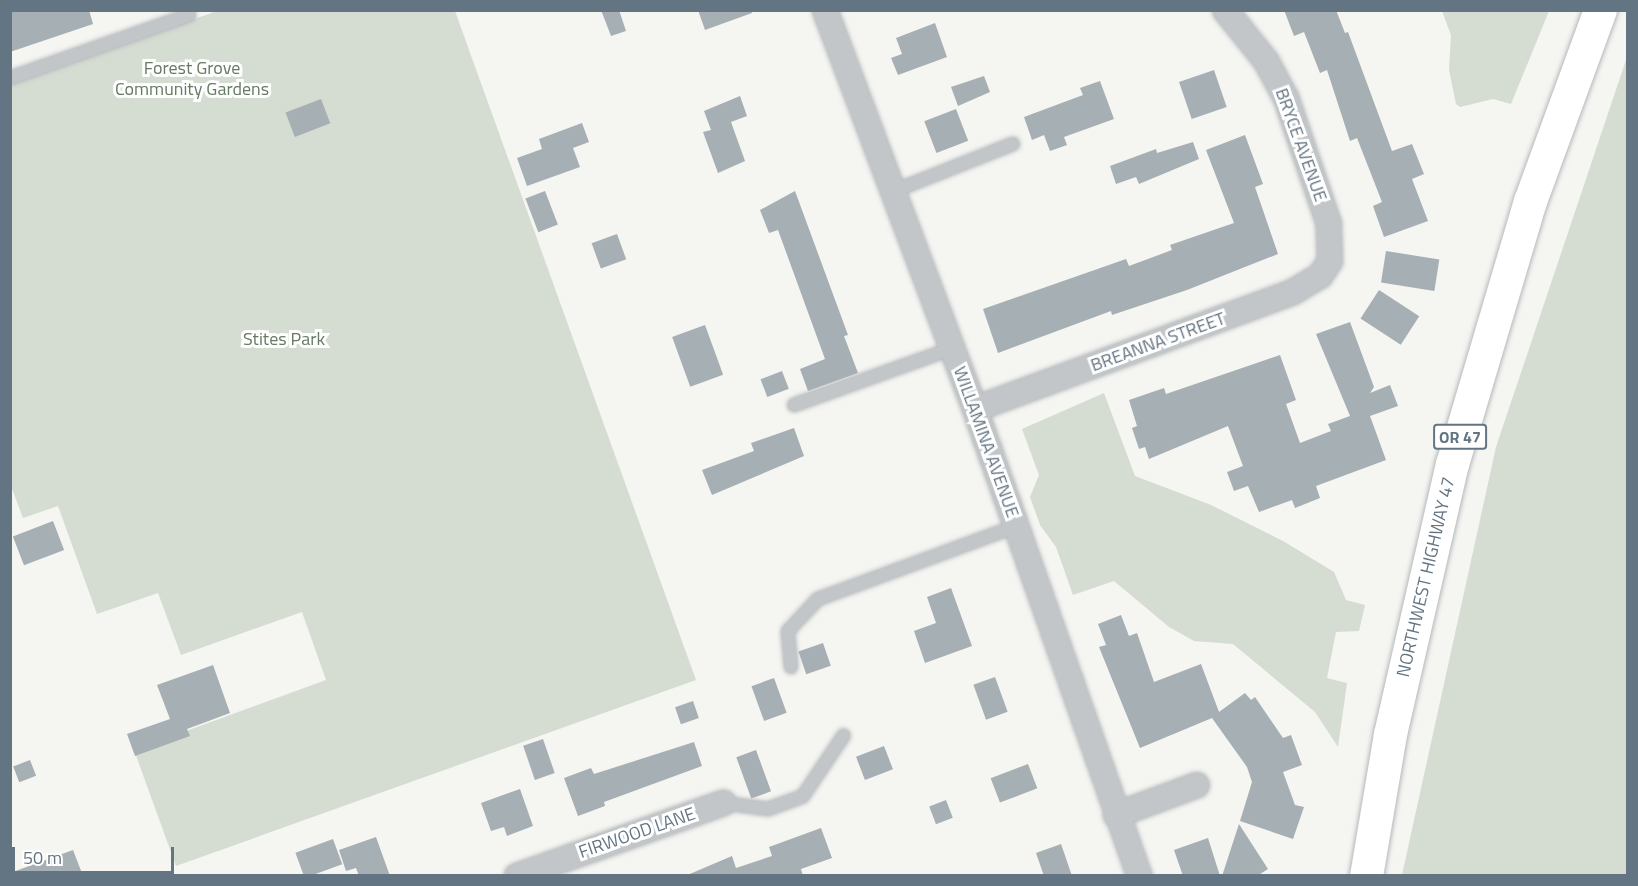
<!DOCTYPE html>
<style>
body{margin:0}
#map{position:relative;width:1638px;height:886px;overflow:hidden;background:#f5f5f1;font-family:"Titillium Web",sans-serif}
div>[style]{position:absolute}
.green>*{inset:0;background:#d5dcd2}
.building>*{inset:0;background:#a6afb4;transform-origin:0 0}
.roads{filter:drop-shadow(0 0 2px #b5b9bd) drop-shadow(0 0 2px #b5b9bd)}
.service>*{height:12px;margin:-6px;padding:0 6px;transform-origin:6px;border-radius:6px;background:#c2c6c9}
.minor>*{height:24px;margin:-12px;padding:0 12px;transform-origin:12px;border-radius:12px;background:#c2c6c9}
.primary>*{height:33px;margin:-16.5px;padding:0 16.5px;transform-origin:16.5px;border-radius:16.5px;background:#fff}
span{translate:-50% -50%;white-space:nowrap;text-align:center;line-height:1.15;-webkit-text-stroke:6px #fff;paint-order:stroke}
.shield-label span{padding:2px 4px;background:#fff;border:2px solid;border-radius:4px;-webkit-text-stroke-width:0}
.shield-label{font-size:16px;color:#637482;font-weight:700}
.park-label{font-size:18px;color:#667962}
.street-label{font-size:18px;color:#637482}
.frame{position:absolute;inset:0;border:12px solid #637482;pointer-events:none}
.scale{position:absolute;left:12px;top:847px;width:162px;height:27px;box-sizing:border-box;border:3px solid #637482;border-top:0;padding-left:8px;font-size:18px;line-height:21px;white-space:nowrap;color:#637482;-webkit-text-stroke:4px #fff;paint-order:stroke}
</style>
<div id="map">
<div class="green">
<div style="clip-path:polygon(217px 11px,455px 11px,696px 680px,176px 866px,134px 750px,326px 680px,302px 612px,181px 655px,158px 593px,97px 614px,58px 506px,23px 518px,11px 486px,11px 84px)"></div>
<div style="clip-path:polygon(1442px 11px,1549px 11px,1511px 104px,1493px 99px,1460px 107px,1456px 104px,1449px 70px,1451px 35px)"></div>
<div style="clip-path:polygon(1627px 57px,1627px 875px,1402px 875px,1496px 447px)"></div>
<div style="clip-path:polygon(1104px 393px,1135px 476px,1211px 505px,1283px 541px,1334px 572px,1346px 600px,1365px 605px,1359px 631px,1336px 632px,1327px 678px,1347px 683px,1338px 747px,1315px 712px,1233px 644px,1194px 641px,1169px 627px,1114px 581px,1073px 595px,1056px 547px,1040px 525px,1030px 497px,1039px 475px,1022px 429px)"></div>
</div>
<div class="building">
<div style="clip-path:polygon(10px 10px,89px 10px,93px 24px,10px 52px)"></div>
<div style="clip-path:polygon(601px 10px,619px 10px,626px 31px,611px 36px)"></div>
<div style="clip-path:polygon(698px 10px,751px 10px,752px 13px,705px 30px)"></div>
<div style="clip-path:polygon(1284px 10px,1336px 10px,1345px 33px,1348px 32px,1392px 151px,1412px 144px,1424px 174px,1412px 179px,1428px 221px,1384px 237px,1373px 206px,1382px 202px,1357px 138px,1350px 141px,1327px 70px,1320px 73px,1304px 32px,1294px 36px)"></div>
<div style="clip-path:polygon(935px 23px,947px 57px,898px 75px,891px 58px,902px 54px,896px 38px)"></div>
<div style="left:1214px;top:70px;width:39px;height:37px;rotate:71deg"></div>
<div style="clip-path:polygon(984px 76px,990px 92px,958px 106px,951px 87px)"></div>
<div style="clip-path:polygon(1100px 81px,1114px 119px,1064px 137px,1067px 145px,1050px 151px,1044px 135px,1032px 140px,1024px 117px,1083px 95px,1080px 88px)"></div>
<div style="clip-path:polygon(740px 96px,747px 116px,731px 122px,745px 161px,718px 173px,703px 132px,711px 130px,704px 111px)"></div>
<div style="left:321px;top:99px;width:26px;height:38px;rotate:69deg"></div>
<div style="left:956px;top:109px;width:34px;height:34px;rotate:69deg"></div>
<div style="clip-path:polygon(582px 123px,589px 142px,573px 148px,580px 167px,527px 186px,517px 158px,542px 149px,539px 139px)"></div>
<div style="clip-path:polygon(1245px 135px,1263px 184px,1255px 187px,1278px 254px,1187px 290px,1112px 315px,1111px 311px,998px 353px,983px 309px,1126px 259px,1129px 266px,1172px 250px,1170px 245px,1234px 223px,1206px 150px)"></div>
<div style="clip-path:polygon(1193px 142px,1199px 159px,1139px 184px,1136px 177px,1116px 184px,1110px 166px,1156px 149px,1157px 153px)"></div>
<div style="left:545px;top:191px;width:36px;height:21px;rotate:69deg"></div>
<div style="clip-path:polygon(795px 191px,848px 335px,844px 336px,858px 373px,808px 391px,800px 369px,825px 359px,778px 230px,769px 233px,760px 210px)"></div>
<div style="left:617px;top:234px;width:27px;height:27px;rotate:70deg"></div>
<div style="left:1386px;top:251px;width:54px;height:32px;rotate:9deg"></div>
<div style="left:1379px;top:290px;width:48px;height:34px;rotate:33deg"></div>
<div style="clip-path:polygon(1350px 322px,1374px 387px,1370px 393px,1390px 385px,1398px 406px,1370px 416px,1386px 460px,1316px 486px,1320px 498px,1295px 508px,1292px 500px,1259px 512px,1248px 486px,1234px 491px,1227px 472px,1243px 466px,1228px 426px,1149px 459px,1145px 447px,1139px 449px,1132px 428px,1137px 426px,1129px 400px,1164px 388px,1166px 394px,1280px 355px,1296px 400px,1286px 404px,1300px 443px,1331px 431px,1328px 424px,1350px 416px,1316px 334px)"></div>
<div style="left:705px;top:325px;width:53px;height:35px;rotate:70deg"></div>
<div style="left:782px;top:371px;width:19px;height:23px;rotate:69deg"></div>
<div style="clip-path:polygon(794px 428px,804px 456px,712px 495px,702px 470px,754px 451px,751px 443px)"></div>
<div style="left:53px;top:521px;width:31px;height:43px;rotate:69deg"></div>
<div style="clip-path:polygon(951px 588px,972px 646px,925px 663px,914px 631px,936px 623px,927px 597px)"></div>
<div style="clip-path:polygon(1121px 615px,1129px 636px,1137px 633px,1154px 682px,1201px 664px,1219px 712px,1245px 693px,1251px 700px,1255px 697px,1283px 738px,1291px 735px,1302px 765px,1283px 772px,1295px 805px,1304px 807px,1293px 839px,1240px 821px,1252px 782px,1247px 767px,1212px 718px,1140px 748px,1099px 647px,1106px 645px,1098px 624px)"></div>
<div style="left:823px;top:643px;width:24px;height:26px;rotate:71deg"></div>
<div style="clip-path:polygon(213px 665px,230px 713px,187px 729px,190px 736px,135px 756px,127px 734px,170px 719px,157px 685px)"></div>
<div style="left:995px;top:677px;width:37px;height:23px;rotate:70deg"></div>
<div style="left:774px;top:678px;width:37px;height:24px;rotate:70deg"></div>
<div style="left:693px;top:701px;width:18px;height:19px;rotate:71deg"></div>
<div style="left:543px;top:739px;width:36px;height:21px;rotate:71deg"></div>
<div style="clip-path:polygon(694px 742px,702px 766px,604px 802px,605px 806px,578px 816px,564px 778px,591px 768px,594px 774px)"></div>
<div style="left:884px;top:746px;width:25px;height:30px;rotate:69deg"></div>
<div style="left:756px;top:750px;width:44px;height:21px;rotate:70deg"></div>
<div style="left:30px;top:760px;width:17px;height:18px;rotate:69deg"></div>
<div style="left:1028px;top:764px;width:26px;height:40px;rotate:69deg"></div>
<div style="clip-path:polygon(520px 789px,533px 826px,507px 836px,504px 827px,491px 831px,481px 803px)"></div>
<div style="left:946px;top:800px;width:19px;height:18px;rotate:69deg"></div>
<div style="clip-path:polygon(1239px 824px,1268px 869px,1257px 876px,1222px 876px)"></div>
<div style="clip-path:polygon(821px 828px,832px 858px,801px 869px,803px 876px,685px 876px,732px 856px,736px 868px,772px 856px,769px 847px)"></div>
<div style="clip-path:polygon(376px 837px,390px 876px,359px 876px,356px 868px,346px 871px,339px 850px)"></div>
<div style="clip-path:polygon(1208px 838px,1220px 876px,1183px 876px,1174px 850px)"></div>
<div style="left:333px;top:839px;width:27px;height:40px;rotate:70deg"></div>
<div style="clip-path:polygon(1061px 844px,1072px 876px,1044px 876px,1036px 853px)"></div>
<div style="clip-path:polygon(73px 850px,83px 876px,10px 876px,10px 873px)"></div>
</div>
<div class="roads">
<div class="service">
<div style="left:10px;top:78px;width:190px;rotate:-19.4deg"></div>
<div style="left:894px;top:191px;width:128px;rotate:-21.6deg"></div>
<div style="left:794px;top:405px;width:169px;rotate:-19.7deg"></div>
<div style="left:791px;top:667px;width:36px;rotate:-95deg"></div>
<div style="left:788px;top:631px;width:44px;rotate:-46.8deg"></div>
<div style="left:818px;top:599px;width:211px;rotate:-20.2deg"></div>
<div style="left:723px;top:803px;width:45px;rotate:7.6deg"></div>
<div style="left:768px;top:809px;width:37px;rotate:-20deg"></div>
<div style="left:803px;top:796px;width:73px;rotate:-56.1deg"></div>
</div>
<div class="minor">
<div style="left:825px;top:10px;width:426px;rotate:69.4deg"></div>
<div style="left:975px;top:409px;width:495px;rotate:70.6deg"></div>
<div style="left:975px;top:409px;width:339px;rotate:-20.2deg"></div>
<div style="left:1293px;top:292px;width:31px;rotate:-31deg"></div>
<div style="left:1320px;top:276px;width:18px;rotate:-56deg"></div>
<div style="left:1330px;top:261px;width:37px;rotate:-92deg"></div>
<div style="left:1329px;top:224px;width:133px;rotate:-108.8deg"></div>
<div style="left:1286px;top:98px;width:42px;rotate:-118.4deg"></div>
<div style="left:1266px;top:61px;width:65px;rotate:-128.8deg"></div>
<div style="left:1116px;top:815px;width:86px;rotate:-20.3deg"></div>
<div style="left:517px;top:876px;width:219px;rotate:-19.5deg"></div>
</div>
<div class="primary">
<div style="left:1366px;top:876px;width:144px;rotate:-80.4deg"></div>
<div style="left:1390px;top:734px;width:277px;rotate:-77.1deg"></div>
<div style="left:1452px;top:464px;width:274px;rotate:-73.5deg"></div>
<div style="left:1530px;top:201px;width:203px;rotate:-69.9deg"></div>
</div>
</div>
<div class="shield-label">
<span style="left:1460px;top:437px">OR 47</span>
</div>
<div class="park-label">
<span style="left:192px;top:79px">Forest Grove<br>Community Gardens</span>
<span style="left:284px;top:339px">Stites Park</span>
</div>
<div class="street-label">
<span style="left:1301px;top:145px;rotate:70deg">BRYCE AVENUE</span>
<span style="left:1158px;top:342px;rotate:-20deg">BREANNA STREET</span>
<span style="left:986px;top:442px;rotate:70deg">WILLAMINA AVENUE</span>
<span style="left:1426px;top:577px;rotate:-77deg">NORTHWEST HIGHWAY 47</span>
<span style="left:637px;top:833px;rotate:-19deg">FIRWOOD LANE</span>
</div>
<div class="frame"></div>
<div class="scale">50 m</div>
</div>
